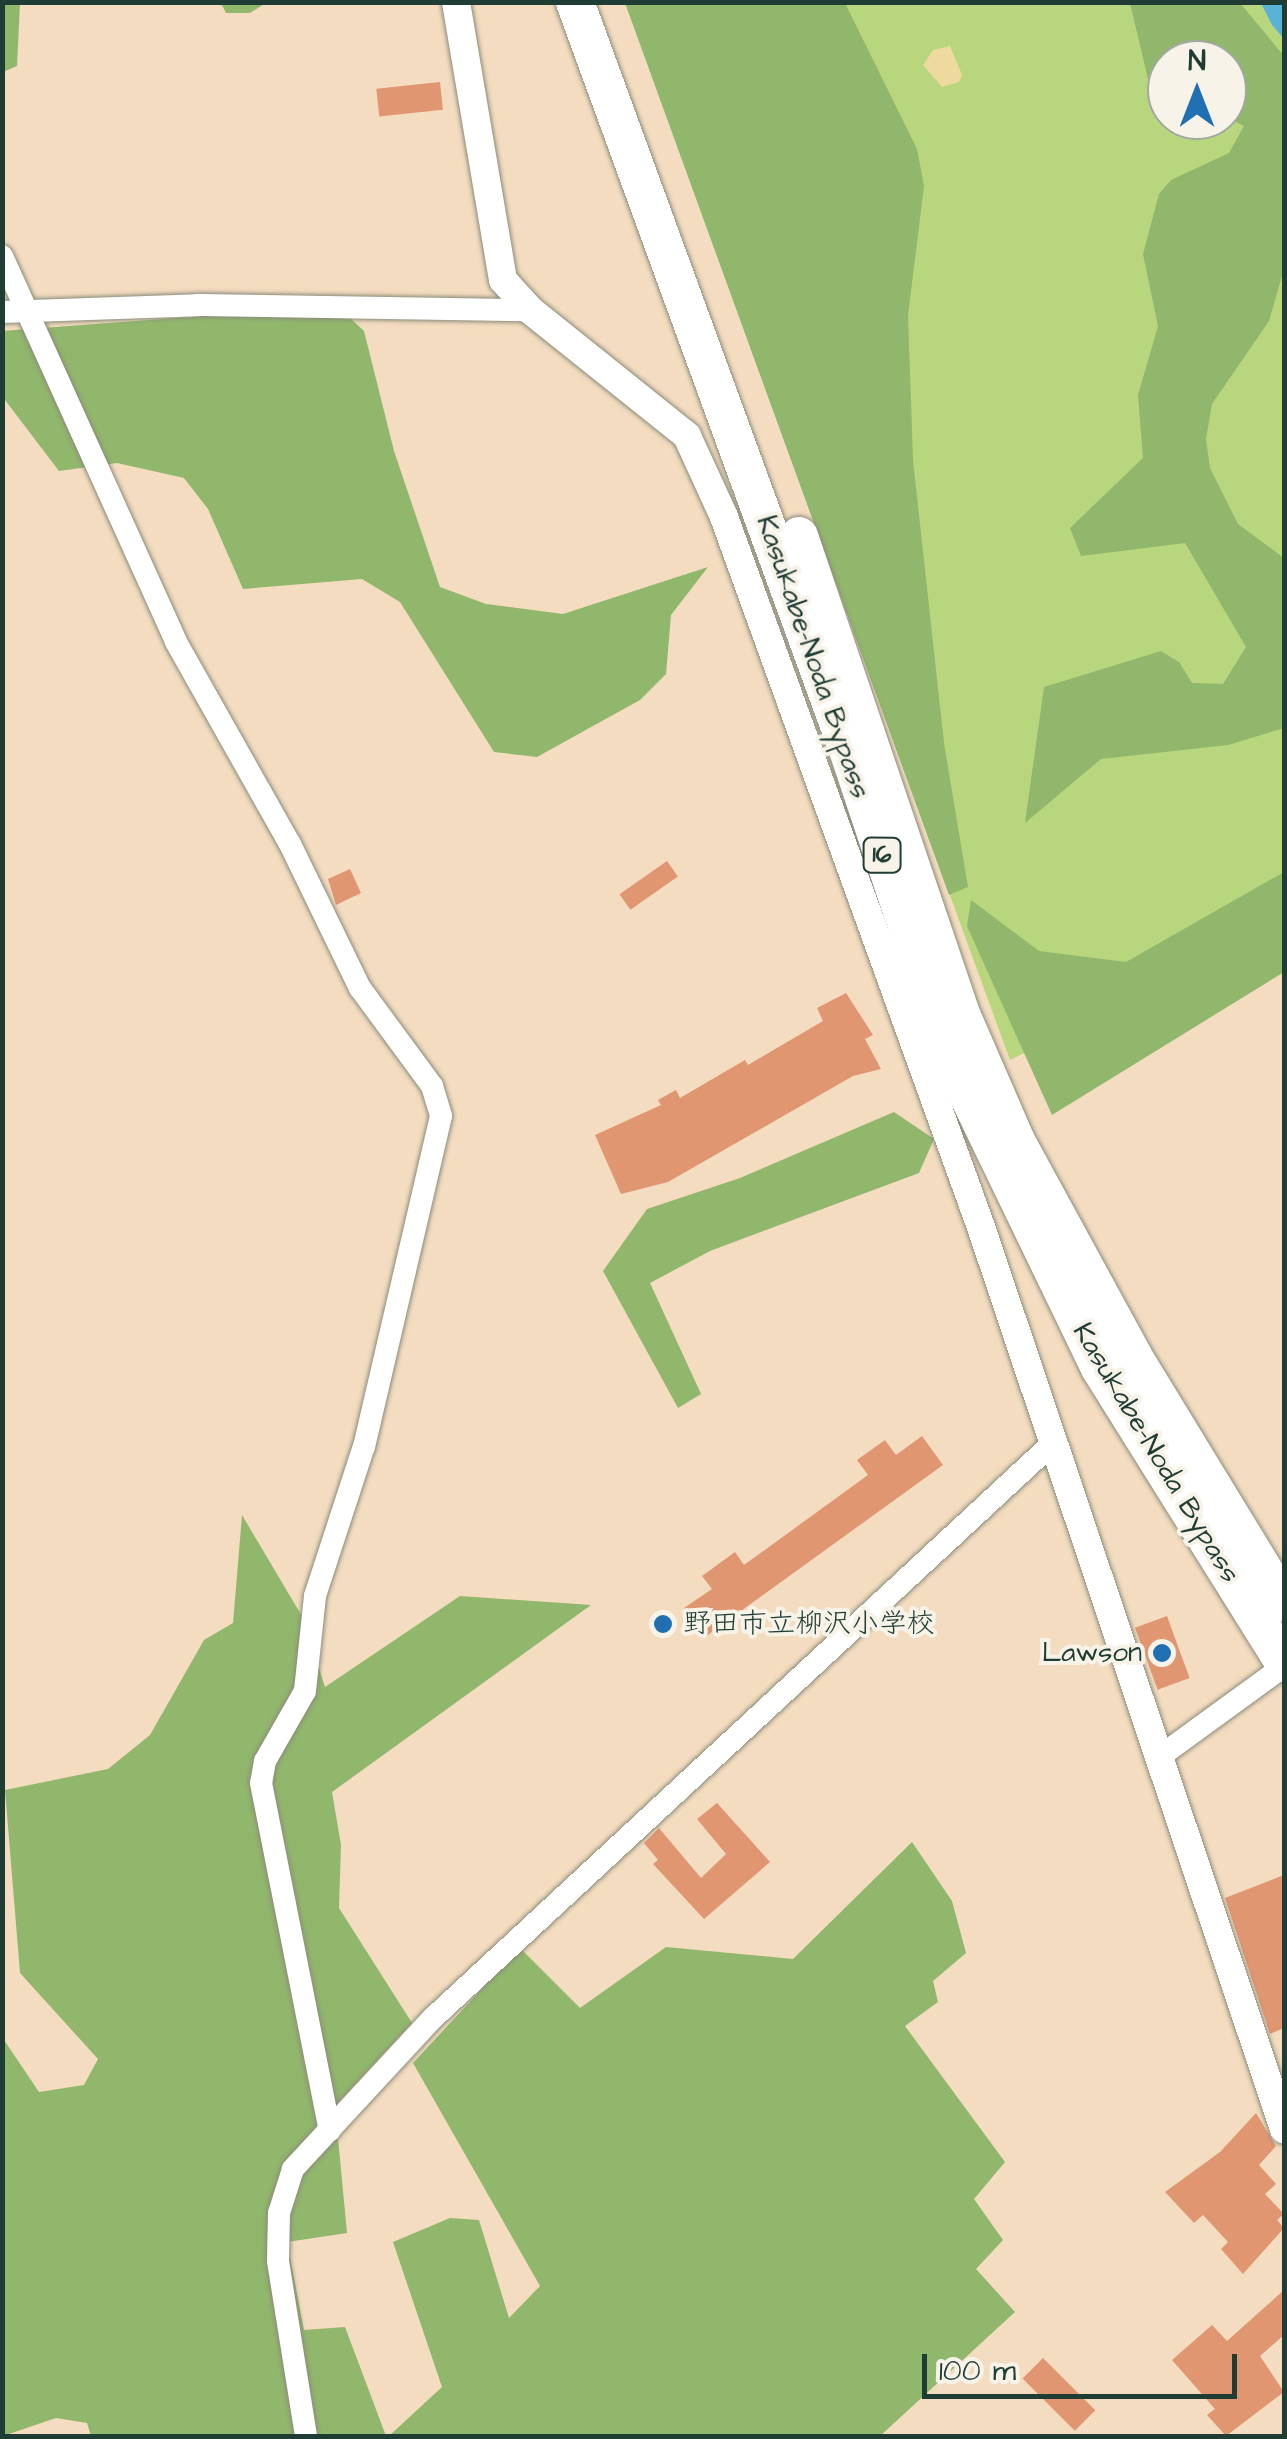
<!DOCTYPE html>
<meta charset="utf-8">
<style>
body{margin:0}
#map{position:relative;width:1287px;height:2439px;overflow:hidden;background:#f4dcc0;font-family:"Architects Daughter","Klee One",sans-serif}
div>[style]{position:absolute}
.green>*{inset:0;background:#b7d67d}
.forest>*{inset:0;background:#91b76c}
.sand>*{inset:0;background:#eeda9e}
.water>*{inset:0;background:#5ab2d7}
.building>*{inset:0;background:#e19672;transform-origin:0 0}
.roads{filter:drop-shadow(0 0 2px #8a8c7a) drop-shadow(0 0 2px #8a8c7a)}
.minor>*{height:22px;margin:-11px;padding:0 11px;transform-origin:11px;border-radius:11px;background:#fff}
.tertiary>*{height:28px;margin:-14px;padding:0 14px;transform-origin:14px;border-radius:14px;background:#fff}
.trunk>*{height:38px;margin:-19px;padding:0 19px;transform-origin:19px;border-radius:19px;background:#fff}
.dots>*{width:28px;height:28px;translate:-50% -50%;box-sizing:border-box;border:5px solid #f7f3e8;border-radius:50%}
span{translate:-50% -50%;white-space:nowrap;text-align:center;line-height:1.15;-webkit-text-stroke:8px #f7f3e8;paint-order:stroke}
.shield-label span{padding:2px 8px;background:#f7f3e8;border:2px solid;border-radius:8px;-webkit-text-stroke-width:0}
.shield-label{font-size:25px;color:#1f3d34;font-weight:700}
.street-label{font-size:28px;color:#1f3d34}
.poi-label{font-size:28px;color:#1f3d34}
.left{translate:0 -50%;text-align:left}
.right{translate:-100% -50%;text-align:right}
.frame{position:absolute;inset:0;border:5px solid #1f3d34;pointer-events:none}
.north{position:absolute;left:1147px;top:40px;width:100px;height:100px;box-sizing:border-box;background:#f7f3e8;border:2px solid #a1aaa0;border-radius:50%;rotate:0deg;font-size:28px;font-weight:700;line-height:40px;text-align:center;color:#1f3d34}
.north::after{content:'';display:block;margin:auto;width:35px;height:45px;background:#1f6fb2;clip-path:polygon(50% 0,100% 100%,50% 72%,0 100%)}
.scale{position:absolute;left:922px;top:2354px;width:315px;height:45px;box-sizing:border-box;border:5px solid #1f3d34;border-top:0;padding-left:12px;font-size:30px;line-height:35px;white-space:nowrap;color:#1f3d34;-webkit-text-stroke:8px #f7f3e8;paint-order:stroke}
</style>
<div id="map">
<div class="green">
<div style="clip-path:polygon(evenodd,724px 3px,1284px 3px,1284px 927px,1010px 1060px,677px 146px,724px 3px,1167px 60px,1227px 60px,1227px 120px,1167px 120px,1167px 60px)"></div>
</div>
<div class="forest">
<div style="clip-path:polygon(3px 2px,20px 3px,17px 66px,3px 72px)"></div>
<div style="clip-path:polygon(221px 3px,220px 3px,266px 3px,250px 13px,226px 13px)"></div>
<div style="clip-path:polygon(625px 3px,845px 3px,917px 149px,924px 186px,908px 315px,913px 460px,944px 743px,968px 887px,949px 895px)"></div>
<div style="clip-path:polygon(1130px 3px,1240px 3px,1284px 56px,1284px 269px,1269px 321px,1212px 404px,1206px 439px,1210px 468px,1238px 524px,1284px 558px,1284px 728px,1228px 745px,1101px 759px,1025px 823px,1044px 687px,1161px 651px,1179px 662px,1192px 683px,1223px 684px,1246px 647px,1185px 543px,1081px 556px,1070px 528px,1143px 458px,1138px 395px,1158px 326px,1143px 254px,1159px 194px,1171px 180px,1229px 153px,1244px 126px,1227px 117px,1227px 60px,1167px 60px,1167px 119px,1153px 100px)"></div>
<div style="clip-path:polygon(216px 315px,347px 315px,364px 331px,394px 451px,440px 587px,486px 604px,563px 614px,708px 567px,671px 615px,666px 674px,640px 700px,537px 757px,494px 752px,400px 602px,362px 579px,243px 589px,208px 509px,184px 478px,117px 463px,59px 471px,5px 400px,2px 331px)"></div>
<div style="clip-path:polygon(1284px 872px,1284px 972px,1052px 1115px,967px 926px,971px 900px,1039px 951px,1126px 962px)"></div>
<div style="clip-path:polygon(894px 1112px,934px 1139px,919px 1173px,710px 1251px,650px 1283px,701px 1394px,678px 1408px,603px 1271px,647px 1209px,740px 1178px)"></div>
<div style="clip-path:polygon(242px 1515px,303px 1618px,325px 1687px,460px 1596px,591px 1605px,332px 1792px,341px 1845px,339px 1908px,412px 2023px,335px 2106px,347px 2233px,287px 2242px,304px 2330px,345px 2327px,386px 2436px,91px 2436px,87px 2423px,56px 2418px,3px 2436px,2px 2037px,39px 2092px,84px 2085px,98px 2059px,20px 1973px,5px 1790px,108px 1769px,150px 1735px,204px 1640px,233px 1623px)"></div>
<div style="clip-path:polygon(912px 1842px,952px 1901px,966px 1953px,933px 1981px,938px 2002px,905px 2026px,1005px 2162px,974px 2199px,1003px 2240px,976px 2269px,1015px 2312px,880px 2436px,389px 2436px,442px 2387px,393px 2242px,450px 2218px,479px 2220px,509px 2318px,540px 2286px,413px 2063px,520px 1948px,580px 2008px,666px 1947px,793px 1959px)"></div>
</div>
<div class="sand">
<div style="clip-path:polygon(950px 46px,962px 75px,959px 82px,942px 87px,923px 65px,933px 50px)"></div>
</div>
<div class="water">
<div style="clip-path:polygon(1261px 3px,1284px 3px,1284px 39px,1272px 25px)"></div>
</div>
<div class="building">
<div style="left:440px;top:82px;width:28px;height:64px;rotate:84deg"></div>
<div style="left:667px;top:861px;width:19px;height:58px;rotate:55deg"></div>
<div style="clip-path:polygon(350px 869px,361px 893px,336px 905px,328px 879px)"></div>
<div style="clip-path:polygon(846px 993px,873px 1035px,865px 1039px,881px 1069px,853px 1076px,668px 1182px,621px 1194px,595px 1135px,661px 1105px,658px 1100px,676px 1090px,680px 1098px,745px 1060px,748px 1065px,823px 1021px,817px 1008px)"></div>
<div style="clip-path:polygon(922px 1436px,943px 1465px,705px 1637px,684px 1608px,712px 1589px,702px 1576px,735px 1552px,744px 1565px,868px 1475px,857px 1460px,885px 1440px,896px 1455px)"></div>
<div style="left:1167px;top:1616px;width:66px;height:34px;rotate:70deg"></div>
<div style="clip-path:polygon(717px 1803px,770px 1862px,704px 1919px,653px 1864px,658px 1860px,644px 1843px,659px 1828px,701px 1878px,726px 1854px,697px 1819px)"></div>
<div style="clip-path:polygon(1284px 1875px,1284px 2028px,1270px 2034px,1225px 1898px)"></div>
<div style="clip-path:polygon(1256px 2113px,1276px 2146px,1259px 2165px,1276px 2184px,1265px 2194px,1284px 2214px,1277px 2220px,1284px 2228px,1243px 2274px,1221px 2249px,1228px 2242px,1203px 2215px,1194px 2223px,1165px 2192px,1220px 2152px)"></div>
<div style="clip-path:polygon(1284px 2290px,1284px 2335px,1260px 2356px,1284px 2392px,1226px 2436px,1207px 2415px,1215px 2409px,1172px 2360px,1212px 2325px,1227px 2341px)"></div>
<div style="left:1043px;top:2358px;width:74px;height:29px;rotate:45deg"></div>
</div>
<div class="roads">
<div class="minor">
<div style="left:2px;top:256px;width:423px;rotate:65.7deg"></div>
<div style="left:176px;top:642px;width:232px;rotate:60.6deg"></div>
<div style="left:290px;top:844px;width:160px;rotate:64.1deg"></div>
<div style="left:360px;top:988px;width:122px;rotate:53.7deg"></div>
<div style="left:432px;top:1086px;width:31px;rotate:73deg"></div>
<div style="left:441px;top:1116px;width:339px;rotate:103.1deg"></div>
<div style="left:364px;top:1446px;width:158px;rotate:108.1deg"></div>
<div style="left:315px;top:1596px;width:96px;rotate:96deg"></div>
<div style="left:305px;top:1691px;width:81px;rotate:119.7deg"></div>
<div style="left:265px;top:1761px;width:22px;rotate:100deg"></div>
<div style="left:261px;top:1783px;width:354px;rotate:78.8deg"></div>
<div style="left:2px;top:312px;width:196px;rotate:-2deg"></div>
<div style="left:198px;top:305px;width:332px;rotate:0.9deg"></div>
<div style="left:1162px;top:1755px;width:151px;rotate:-36.1deg"></div>
<div style="left:306px;top:2436px;width:177px;rotate:-99.1deg"></div>
<div style="left:278px;top:2261px;width:48px;rotate:-88.8deg"></div>
<div style="left:279px;top:2213px;width:46px;rotate:-72.3deg"></div>
<div style="left:293px;top:2169px;width:206px;rotate:-47.2deg"></div>
<div style="left:433px;top:2018px;width:847px;rotate:-42.85deg"></div>
</div>
<div class="tertiary">
<div style="left:456px;top:2px;width:282px;rotate:80.4deg"></div>
<div style="left:503px;top:280px;width:40px;rotate:48deg"></div>
<div style="left:530px;top:310px;width:201px;rotate:38.7deg"></div>
<div style="left:687px;top:436px;width:89px;rotate:65.4deg"></div>
<div style="left:724px;top:517px;width:755px;rotate:70.1deg"></div>
<div style="left:981px;top:1227px;width:952px;rotate:71.43deg"></div>
</div>
<div class="trunk">
<div style="left:575px;top:2px;width:793px;rotate:69.94deg"></div>
<div style="left:847px;top:747px;width:336px;rotate:71.5deg"></div>
<div style="left:954px;top:1066px;width:335px;rotate:64.2deg"></div>
<div style="left:1100px;top:1368px;width:348px;rotate:58deg"></div>
<div style="left:799px;top:536px;width:505px;rotate:71.28deg"></div>
<div style="left:961px;top:1014px;width:138px;rotate:66.6deg"></div>
<div style="left:1016px;top:1141px;width:245px;rotate:61.4deg"></div>
<div style="left:1133px;top:1356px;width:289px;rotate:58.6deg"></div>
</div>
</div>
<div class="dots">
<div style="left:663px;top:1624px;background:#1f6fb2"></div>
<div style="left:1162px;top:1653px;background:#1f6fb2"></div>
</div>
<div class="shield-label">
<span style="left:882px;top:855px">16</span>
</div>
<div class="street-label">
<span style="left:813px;top:657px;rotate:71deg">Kasukabe-Noda Bypass</span>
<span style="left:1156px;top:1453px;rotate:59deg">Kasukabe-Noda Bypass</span>
</div>
<div class="poi-label">
<span class="left" style="left:683px;top:1624px">野田市立柳沢小学校</span>
<span class="right" style="left:1142px;top:1653px">Lawson</span>
</div>
<div class="frame"></div>
<div class="north">N</div>
<div class="scale">100 m</div>
</div>
